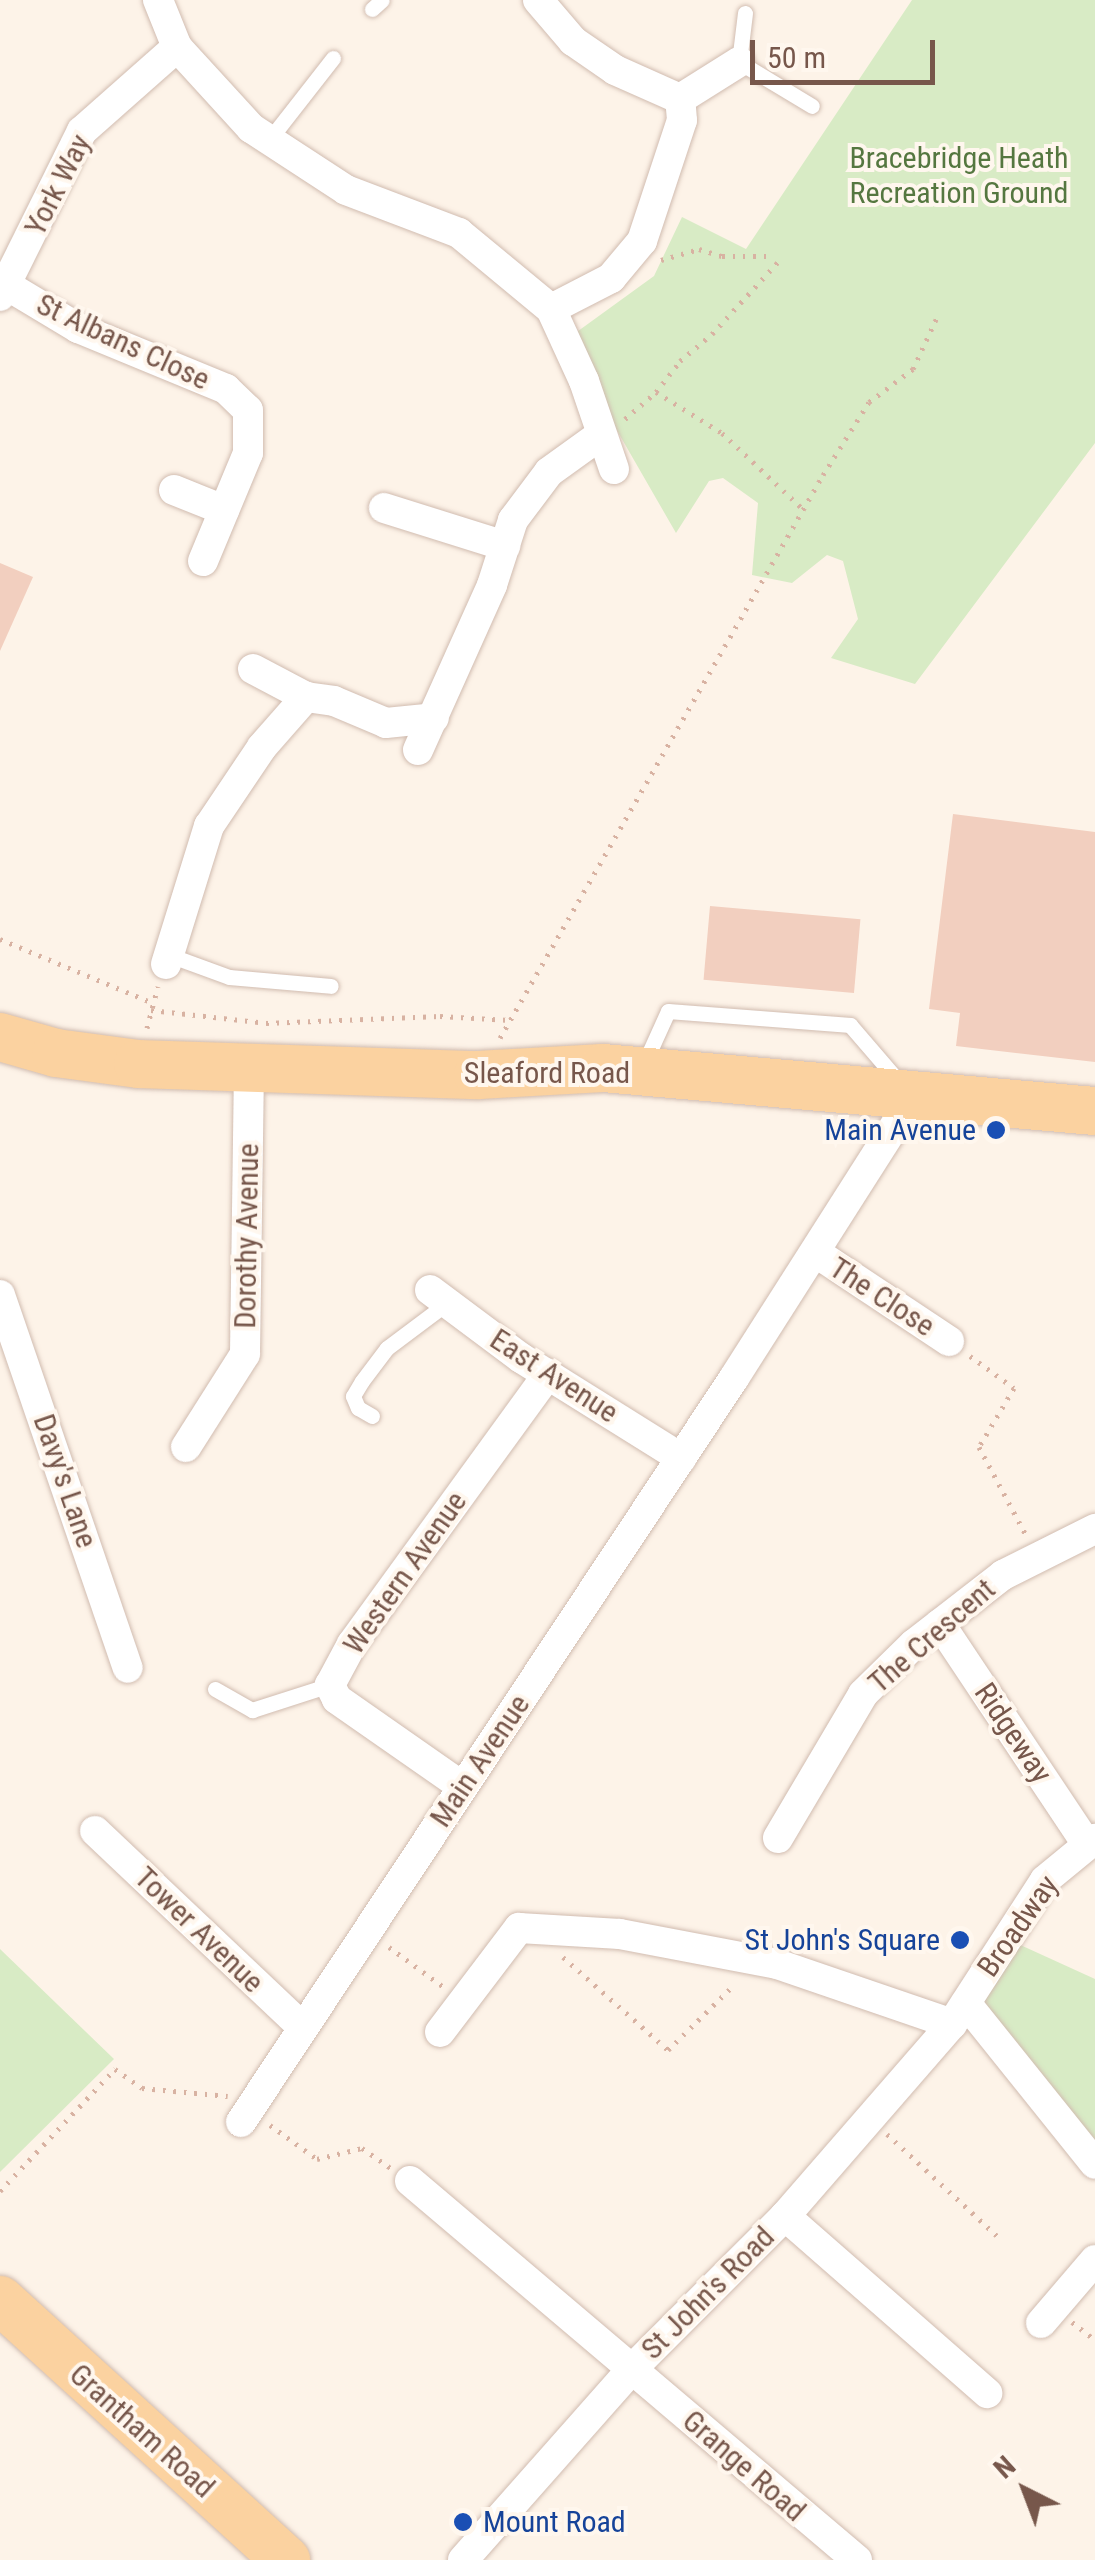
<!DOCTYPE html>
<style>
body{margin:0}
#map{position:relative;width:1095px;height:2560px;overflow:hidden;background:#fdf3e8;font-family:"Roboto Condensed",sans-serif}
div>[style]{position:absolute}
.green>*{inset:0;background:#d8ebc5}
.building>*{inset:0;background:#f2cfbf;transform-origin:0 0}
.path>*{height:5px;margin-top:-2.5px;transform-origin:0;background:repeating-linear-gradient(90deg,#d8b2a2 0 2.5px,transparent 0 10.5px)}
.roads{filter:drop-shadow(0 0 2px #d1bcb0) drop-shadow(0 0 2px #d1bcb0)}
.service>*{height:15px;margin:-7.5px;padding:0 7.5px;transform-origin:7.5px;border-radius:7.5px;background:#fff}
.minor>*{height:30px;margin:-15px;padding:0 15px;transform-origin:15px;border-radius:15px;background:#fff}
.primary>*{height:48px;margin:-24px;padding:0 24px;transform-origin:24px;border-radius:24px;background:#fbd2a0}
.dots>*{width:28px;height:28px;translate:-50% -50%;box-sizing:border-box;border:5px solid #fff7ee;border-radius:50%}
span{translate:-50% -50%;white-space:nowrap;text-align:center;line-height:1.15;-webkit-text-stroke:8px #fff7ee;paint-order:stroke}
.park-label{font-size:30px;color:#557740}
.street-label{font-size:30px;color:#77574b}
.transit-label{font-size:30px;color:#164399}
.right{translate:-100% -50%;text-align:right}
.left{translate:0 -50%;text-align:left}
.north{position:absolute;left:975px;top:2440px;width:100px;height:100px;-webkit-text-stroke:8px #fff7ee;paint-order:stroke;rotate:318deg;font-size:28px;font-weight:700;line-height:40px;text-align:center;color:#77574b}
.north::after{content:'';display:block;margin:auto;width:35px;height:45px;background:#77574b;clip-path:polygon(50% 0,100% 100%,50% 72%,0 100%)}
.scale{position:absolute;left:750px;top:40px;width:185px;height:45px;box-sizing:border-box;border:5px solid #77574b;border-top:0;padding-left:12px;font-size:30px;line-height:35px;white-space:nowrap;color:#77574b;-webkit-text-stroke:8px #fff7ee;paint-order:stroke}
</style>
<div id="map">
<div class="green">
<div style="clip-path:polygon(912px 0,1095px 0,1095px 443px,915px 684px,831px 658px,858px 619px,843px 561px,827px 555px,792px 583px,752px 575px,758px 503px,723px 478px,709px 481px,676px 533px,615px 427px,574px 334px,654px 276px,682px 217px,746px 249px)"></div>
<div style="clip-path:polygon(1007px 1939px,1095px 1979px,1095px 2164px,966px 2003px)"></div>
<div style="clip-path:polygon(0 1949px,114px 2059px,0 2172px)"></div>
</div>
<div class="building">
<div style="clip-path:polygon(0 563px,33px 577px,0 651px)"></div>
<div style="clip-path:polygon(953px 814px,1095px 832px,1095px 1062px,956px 1046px,960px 1013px,929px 1009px)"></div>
<div style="left:710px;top:906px;width:151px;height:74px;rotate:5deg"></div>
</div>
<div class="path">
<div style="left:661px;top:260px;width:40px;rotate:-16deg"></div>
<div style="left:699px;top:249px;width:24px;rotate:17deg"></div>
<div style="left:722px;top:256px;width:44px"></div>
<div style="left:656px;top:392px;width:78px;rotate:31.8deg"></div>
<div style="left:722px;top:433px;width:111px;rotate:43.2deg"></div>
<div style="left:625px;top:419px;width:41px;rotate:-41.1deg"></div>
<div style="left:656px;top:392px;width:39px;rotate:-52deg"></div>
<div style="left:680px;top:361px;width:42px;rotate:-40.2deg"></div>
<div style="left:712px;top:334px;width:99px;rotate:-47.5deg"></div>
<div style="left:0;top:939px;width:166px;rotate:22.7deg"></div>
<div style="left:151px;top:1010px;width:116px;rotate:6.4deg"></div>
<div style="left:266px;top:1023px;width:174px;rotate:-2.3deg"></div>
<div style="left:440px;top:1016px;width:70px;rotate:3.3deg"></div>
<div style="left:147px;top:1028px;width:43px;rotate:-75.3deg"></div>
<div style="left:500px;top:1038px;width:649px;rotate:-60.16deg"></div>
<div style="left:823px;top:475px;width:86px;rotate:-57.8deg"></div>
<div style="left:869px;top:402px;width:55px;rotate:-36.9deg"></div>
<div style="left:913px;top:369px;width:62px;rotate:-65.1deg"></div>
<div style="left:970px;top:1356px;width:54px;rotate:36deg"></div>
<div style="left:1014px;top:1388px;width:69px;rotate:120.7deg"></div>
<div style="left:979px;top:1447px;width:102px;rotate:61.9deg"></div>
<div style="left:389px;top:1947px;width:69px;rotate:36.2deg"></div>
<div style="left:563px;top:1957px;width:140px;rotate:41.5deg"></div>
<div style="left:668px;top:2050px;width:94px;rotate:-44.6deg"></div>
<div style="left:270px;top:2125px;width:58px;rotate:35.9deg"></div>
<div style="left:317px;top:2159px;width:46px;rotate:-13.7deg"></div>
<div style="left:362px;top:2148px;width:35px;rotate:35deg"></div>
<div style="left:887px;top:2134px;width:150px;rotate:42.8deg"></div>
<div style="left:0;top:2191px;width:168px;rotate:-46.7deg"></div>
<div style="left:115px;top:2069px;width:33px;rotate:35deg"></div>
<div style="left:142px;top:2088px;width:86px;rotate:5.3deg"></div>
<div style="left:1072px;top:2322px;width:29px;rotate:38deg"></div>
</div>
<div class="roads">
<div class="service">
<div style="left:372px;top:9px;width:13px;rotate:-42deg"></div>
<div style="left:745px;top:13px;width:49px;rotate:97deg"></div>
<div style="left:739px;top:62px;width:85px;rotate:31.1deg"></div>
<div style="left:269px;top:140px;width:104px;rotate:-52deg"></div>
<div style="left:169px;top:955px;width:64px;rotate:20.1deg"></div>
<div style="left:229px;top:977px;width:102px;rotate:5deg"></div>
<div style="left:644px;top:1064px;width:58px;rotate:-65.6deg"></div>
<div style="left:668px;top:1011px;width:183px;rotate:4.4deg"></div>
<div style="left:850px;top:1025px;width:77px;rotate:49.2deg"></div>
<div style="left:372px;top:1416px;width:16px;rotate:-150deg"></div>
<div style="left:358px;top:1408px;width:13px;rotate:-113deg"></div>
<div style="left:353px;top:1396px;width:17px;rotate:-59deg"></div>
<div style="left:362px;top:1381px;width:41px;rotate:-52.9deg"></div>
<div style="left:387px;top:1348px;width:75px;rotate:-36.9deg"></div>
<div style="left:215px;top:1689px;width:43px;rotate:29.6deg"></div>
<div style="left:252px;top:1710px;width:82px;rotate:-17.8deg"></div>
</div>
<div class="minor">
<div style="left:158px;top:0;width:51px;rotate:68deg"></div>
<div style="left:177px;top:47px;width:110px;rotate:47.6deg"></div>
<div style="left:251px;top:128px;width:113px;rotate:33.1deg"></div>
<div style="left:346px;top:190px;width:121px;rotate:20.8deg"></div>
<div style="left:459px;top:233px;width:119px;rotate:39.6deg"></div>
<div style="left:551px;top:309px;width:79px;rotate:65.4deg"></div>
<div style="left:584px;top:381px;width:93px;rotate:71.2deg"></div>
<div style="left:538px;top:0;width:54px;rotate:49.5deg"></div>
<div style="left:573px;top:41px;width:51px;rotate:34.6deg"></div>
<div style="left:615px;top:70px;width:71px;rotate:24deg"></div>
<div style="left:8px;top:286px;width:82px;rotate:31deg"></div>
<div style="left:78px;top:328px;width:160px;rotate:22.4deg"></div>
<div style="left:226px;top:389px;width:30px;rotate:44deg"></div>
<div style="left:248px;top:410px;width:43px;rotate:90deg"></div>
<div style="left:248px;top:453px;width:117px;rotate:112.6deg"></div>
<div style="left:0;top:296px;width:184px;rotate:-63.6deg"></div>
<div style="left:82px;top:131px;width:127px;rotate:-41.5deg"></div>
<div style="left:551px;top:309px;width:68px;rotate:-27.3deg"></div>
<div style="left:611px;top:278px;width:48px;rotate:-50deg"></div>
<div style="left:642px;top:241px;width:127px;rotate:-71.7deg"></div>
<div style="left:682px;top:120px;width:21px;rotate:-95deg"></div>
<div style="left:680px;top:99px;width:70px;rotate:-32.1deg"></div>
<div style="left:174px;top:490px;width:54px;rotate:21.8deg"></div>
<div style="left:384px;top:508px;width:127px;rotate:17.4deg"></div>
<div style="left:253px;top:669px;width:60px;rotate:27.8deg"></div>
<div style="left:306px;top:697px;width:28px;rotate:8deg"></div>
<div style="left:334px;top:701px;width:56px;rotate:22.9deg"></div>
<div style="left:386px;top:723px;width:48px;rotate:-5.9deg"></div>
<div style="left:418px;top:750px;width:181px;rotate:-65.8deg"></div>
<div style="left:492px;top:585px;width:68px;rotate:-72.1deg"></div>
<div style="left:513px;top:520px;width:60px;rotate:-53.1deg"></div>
<div style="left:549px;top:472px;width:62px;rotate:-35.8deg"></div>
<div style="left:166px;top:964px;width:145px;rotate:-72.7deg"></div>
<div style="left:209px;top:826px;width:95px;rotate:-56.1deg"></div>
<div style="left:262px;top:747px;width:67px;rotate:-48.7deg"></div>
<div style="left:815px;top:1252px;width:161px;rotate:33.6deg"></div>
<div style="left:430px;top:1290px;width:114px;rotate:36.8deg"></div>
<div style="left:521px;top:1358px;width:189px;rotate:32deg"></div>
<div style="left:0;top:1295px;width:394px;rotate:71.1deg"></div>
<div style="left:186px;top:1447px;width:110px;rotate:-57.6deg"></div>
<div style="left:245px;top:1354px;width:287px;rotate:-89.2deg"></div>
<div style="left:940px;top:1624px;width:263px;rotate:56.3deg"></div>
<div style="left:463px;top:1787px;width:154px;rotate:-145.1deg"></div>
<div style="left:337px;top:1699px;width:16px;rotate:-117deg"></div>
<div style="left:330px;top:1685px;width:47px;rotate:-61.8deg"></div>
<div style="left:352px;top:1644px;width:334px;rotate:-54deg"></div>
<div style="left:95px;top:1831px;width:286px;rotate:43.4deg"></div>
<div style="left:778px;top:1838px;width:167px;rotate:-59.4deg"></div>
<div style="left:863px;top:1694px;width:71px;rotate:-44.4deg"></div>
<div style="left:914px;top:1644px;width:113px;rotate:-37.8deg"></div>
<div style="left:1003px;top:1575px;width:103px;rotate:-26.6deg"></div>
<div style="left:966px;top:2003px;width:206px;rotate:51.3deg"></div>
<div style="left:440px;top:2032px;width:131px;rotate:-52.8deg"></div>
<div style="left:519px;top:1928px;width:101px;rotate:3.4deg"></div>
<div style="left:620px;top:1934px;width:160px;rotate:10.8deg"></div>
<div style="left:777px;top:1964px;width:185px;rotate:18.9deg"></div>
<div style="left:241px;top:2122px;width:893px;rotate:-56.47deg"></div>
<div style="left:734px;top:1378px;width:333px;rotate:-57.5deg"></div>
<div style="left:410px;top:2181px;width:586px;rotate:40.29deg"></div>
<div style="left:785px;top:2216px;width:269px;rotate:41.2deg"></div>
<div style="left:1041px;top:2323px;width:83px;rotate:-49.4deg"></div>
<div style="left:463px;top:2560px;width:255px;rotate:-48.5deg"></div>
<div style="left:632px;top:2369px;width:216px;rotate:-45deg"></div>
<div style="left:785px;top:2216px;width:254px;rotate:-49deg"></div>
<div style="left:952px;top:2024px;width:171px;rotate:-57.1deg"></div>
<div style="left:1045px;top:1880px;width:65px;rotate:-39.4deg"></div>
</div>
<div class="primary">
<div style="left:0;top:1037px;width:58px;rotate:15.9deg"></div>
<div style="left:56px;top:1053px;width:83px;rotate:7.6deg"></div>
<div style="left:138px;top:1064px;width:340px;rotate:1.9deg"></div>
<div style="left:478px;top:1075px;width:125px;rotate:-3.2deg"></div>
<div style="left:603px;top:1068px;width:494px;rotate:5deg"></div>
<div style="left:0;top:2300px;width:387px;rotate:42.3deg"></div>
</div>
</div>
<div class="dots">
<div style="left:996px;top:1130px;background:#1a4fb4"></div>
<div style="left:960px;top:1940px;background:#1a4fb4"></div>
<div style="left:463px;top:2522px;background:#1a4fb4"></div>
</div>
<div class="park-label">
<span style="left:959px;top:175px">Bracebridge Heath<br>Recreation Ground</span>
</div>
<div class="street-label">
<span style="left:58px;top:185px;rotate:-63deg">York Way</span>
<span style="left:123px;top:342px;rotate:25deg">St Albans Close</span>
<span style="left:547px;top:1073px">Sleaford Road</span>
<span style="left:247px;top:1236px;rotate:-89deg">Dorothy Avenue</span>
<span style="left:882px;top:1297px;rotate:33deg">The Close</span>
<span style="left:554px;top:1376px;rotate:33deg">East Avenue</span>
<span style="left:65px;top:1481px;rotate:71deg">Davy's Lane</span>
<span style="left:405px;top:1573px;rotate:-55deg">Western Avenue</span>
<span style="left:932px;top:1636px;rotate:-41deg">The Crescent</span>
<span style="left:1013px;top:1733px;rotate:56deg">Ridgeway</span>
<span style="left:480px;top:1761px;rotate:-56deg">Main Avenue</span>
<span style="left:1018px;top:1926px;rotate:-55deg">Broadway</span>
<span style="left:199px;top:1930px;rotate:44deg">Tower Avenue</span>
<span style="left:708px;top:2293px;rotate:-45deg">St John's Road</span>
<span style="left:142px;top:2431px;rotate:42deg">Grantham Road</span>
<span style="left:744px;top:2466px;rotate:41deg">Grange Road</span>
</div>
<div class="transit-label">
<span class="right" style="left:976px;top:1130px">Main Avenue</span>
<span class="right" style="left:940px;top:1940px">St John's Square</span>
<span class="left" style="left:483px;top:2522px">Mount Road</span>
</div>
<div class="north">N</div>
<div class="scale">50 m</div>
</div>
